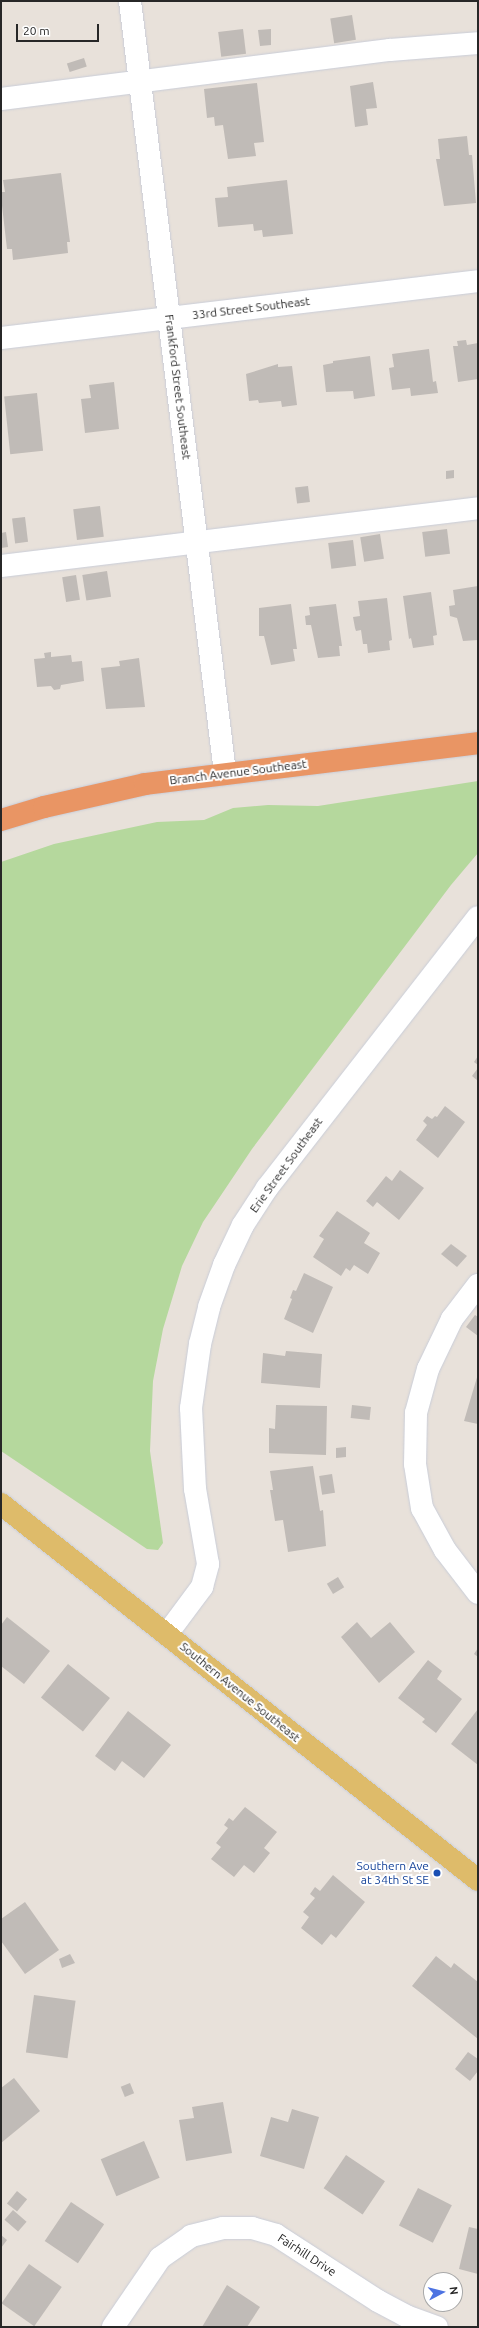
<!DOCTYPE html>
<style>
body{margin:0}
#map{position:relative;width:479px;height:2328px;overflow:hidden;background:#e8e1da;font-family:Ubuntu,sans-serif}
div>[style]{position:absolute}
.green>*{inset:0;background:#b5d89d}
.building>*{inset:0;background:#c0bbb7;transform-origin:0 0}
.roads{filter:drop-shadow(0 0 1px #c9cdd8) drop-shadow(0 0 1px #c9cdd8)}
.minor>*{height:22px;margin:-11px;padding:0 11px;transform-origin:11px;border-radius:11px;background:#fff}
.major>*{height:22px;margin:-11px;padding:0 11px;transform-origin:11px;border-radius:11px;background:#debb6a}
.highway>*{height:22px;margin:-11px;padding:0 11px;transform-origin:11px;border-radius:11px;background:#e99564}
.dots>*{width:11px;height:11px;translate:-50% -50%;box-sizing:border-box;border:2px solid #fff;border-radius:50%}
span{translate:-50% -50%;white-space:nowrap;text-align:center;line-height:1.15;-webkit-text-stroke:4px #fff;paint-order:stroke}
.street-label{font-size:12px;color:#272727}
.transit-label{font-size:12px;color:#164399}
.right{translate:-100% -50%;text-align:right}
.frame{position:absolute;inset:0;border:2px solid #272727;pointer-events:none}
.north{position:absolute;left:423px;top:2272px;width:40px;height:40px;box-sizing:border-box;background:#fff;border:1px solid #a9a9a9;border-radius:50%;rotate:83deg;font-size:11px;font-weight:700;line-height:16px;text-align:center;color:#272727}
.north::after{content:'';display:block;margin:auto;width:14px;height:18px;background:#4d73e2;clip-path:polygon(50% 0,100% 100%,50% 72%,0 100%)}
.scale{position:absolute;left:16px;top:24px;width:83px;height:18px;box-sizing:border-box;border:2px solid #272727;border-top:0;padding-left:5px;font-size:12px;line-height:14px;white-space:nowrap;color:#272727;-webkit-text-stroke:3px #fff;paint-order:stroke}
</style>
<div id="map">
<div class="green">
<div style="clip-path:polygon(478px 781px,478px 853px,451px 885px,252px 1149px,203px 1222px,182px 1266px,163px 1329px,153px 1381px,150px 1451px,163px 1543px,158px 1550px,147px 1549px,1px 1451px,1px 862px,54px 844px,157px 822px,204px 820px,233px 808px,268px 805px,318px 806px)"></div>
</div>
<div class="building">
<div style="left:352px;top:15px;width:25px;height:22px;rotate:81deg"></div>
<div style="left:243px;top:29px;width:25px;height:25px;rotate:83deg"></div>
<div style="clip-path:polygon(271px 29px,271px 45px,260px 46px,258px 30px)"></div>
<div style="left:84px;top:58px;width:9px;height:18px;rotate:72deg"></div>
<div style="clip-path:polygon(373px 82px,377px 108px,366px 109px,368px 125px,355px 127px,350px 86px)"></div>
<div style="clip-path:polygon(257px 83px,264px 142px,254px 143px,256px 156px,228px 159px,223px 125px,215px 126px,214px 117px,207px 118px,204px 89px)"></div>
<div style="clip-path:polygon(467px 136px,469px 155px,472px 155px,476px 203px,444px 206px,436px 159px,440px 159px,438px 139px)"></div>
<div style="clip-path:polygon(61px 173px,70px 242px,67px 242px,68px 253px,13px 260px,12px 249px,7px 249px,1px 197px,1px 192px,5px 192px,3px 180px)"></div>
<div style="clip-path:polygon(287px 180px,293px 234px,263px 237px,262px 230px,254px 231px,253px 224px,218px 227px,215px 198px,228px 197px,227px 187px)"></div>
<div style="clip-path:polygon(466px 340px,467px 345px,478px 343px,478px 379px,458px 382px,453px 346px,458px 346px,457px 341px)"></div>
<div style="clip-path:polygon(429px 349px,433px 382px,436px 381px,438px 393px,411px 396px,410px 388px,392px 390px,389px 368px,394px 367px,392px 354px)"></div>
<div style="clip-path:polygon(370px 356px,375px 396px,354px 399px,353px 391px,326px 392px,323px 365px,333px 363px,333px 361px)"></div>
<div style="clip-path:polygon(278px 364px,278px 367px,292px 366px,297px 405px,282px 407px,281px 401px,259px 403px,258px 400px,249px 401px,246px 374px)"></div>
<div style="clip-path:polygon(114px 382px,119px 429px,85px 433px,81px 399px,91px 398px,89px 385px)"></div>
<div style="left:37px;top:393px;width:58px;height:33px;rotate:84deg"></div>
<div style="clip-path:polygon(454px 470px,454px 478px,446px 479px,446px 471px)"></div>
<div style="left:308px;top:486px;width:16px;height:13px;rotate:83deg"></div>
<div style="left:100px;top:506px;width:31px;height:27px;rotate:83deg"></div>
<div style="left:25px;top:517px;width:25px;height:13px;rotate:83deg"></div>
<div style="left:447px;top:529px;width:25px;height:25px;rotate:83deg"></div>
<div style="clip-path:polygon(6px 532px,8px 547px,1px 548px,1px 533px)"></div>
<div style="left:380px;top:534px;width:25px;height:20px;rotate:81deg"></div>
<div style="left:353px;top:540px;width:26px;height:25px;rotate:83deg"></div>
<div style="left:107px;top:571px;width:26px;height:25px;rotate:81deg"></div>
<div style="left:76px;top:575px;width:25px;height:14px;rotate:81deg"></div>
<div style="clip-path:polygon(478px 586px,478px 640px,463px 641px,457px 618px,450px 616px,449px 606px,455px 605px,453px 590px)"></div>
<div style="clip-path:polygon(431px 592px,437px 635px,433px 636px,434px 645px,413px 648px,411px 638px,409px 639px,403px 596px)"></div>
<div style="clip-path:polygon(387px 598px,392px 640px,389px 641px,390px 650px,368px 653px,367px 644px,363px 644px,361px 630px,356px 631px,355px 628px,353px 617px,360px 616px,358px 601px)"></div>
<div style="clip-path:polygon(291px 604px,297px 649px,293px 649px,295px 661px,271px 665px,264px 636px,259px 636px,259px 608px)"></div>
<div style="clip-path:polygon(336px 604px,342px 646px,339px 646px,340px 656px,318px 658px,311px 625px,306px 625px,305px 616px,310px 615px,309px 607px)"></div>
<div style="clip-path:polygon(51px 652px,51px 657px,71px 655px,72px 662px,82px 661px,84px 681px,61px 685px,60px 689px,54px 690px,51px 686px,37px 687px,34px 659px,45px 658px,44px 653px)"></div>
<div style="clip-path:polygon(139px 658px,145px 707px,106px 709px,101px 668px,120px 666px,119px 661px)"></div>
<div style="clip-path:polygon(478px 1056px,478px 1065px,474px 1062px)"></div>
<div style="clip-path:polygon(478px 1068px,478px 1081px,472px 1076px)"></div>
<div style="clip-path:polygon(445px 1106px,465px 1122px,438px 1158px,416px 1140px,427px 1125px,423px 1121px,427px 1116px,432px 1119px,435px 1116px,437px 1117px)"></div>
<div style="clip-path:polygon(400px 1170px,424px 1188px,399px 1220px,377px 1202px,373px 1207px,366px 1201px,386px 1176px,392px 1181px)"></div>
<div style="clip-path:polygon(337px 1211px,370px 1233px,364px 1243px,380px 1253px,368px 1274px,354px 1265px,350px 1271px,346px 1268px,341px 1276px,313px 1257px,324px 1239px,319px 1236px)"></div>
<div style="clip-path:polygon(451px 1244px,467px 1256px,457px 1267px,441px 1254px)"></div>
<div style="clip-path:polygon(304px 1273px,333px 1287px,313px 1333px,284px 1319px,292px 1299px,290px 1298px,293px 1290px,296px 1291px)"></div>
<div style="clip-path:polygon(475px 1315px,478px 1317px,478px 1336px,466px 1327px)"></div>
<div style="clip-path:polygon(286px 1351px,322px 1354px,320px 1388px,261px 1383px,263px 1353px,285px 1356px)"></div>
<div style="clip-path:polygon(478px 1374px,478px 1424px,464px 1421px)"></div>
<div style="clip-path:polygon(276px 1405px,327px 1406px,326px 1455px,269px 1453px,269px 1428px,275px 1429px)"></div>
<div style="left:352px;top:1405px;width:19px;height:13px;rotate:6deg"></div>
<div style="clip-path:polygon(346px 1447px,346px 1457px,336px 1458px,336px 1448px)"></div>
<div style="clip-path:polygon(313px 1466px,320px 1511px,323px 1510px,326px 1546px,288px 1552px,283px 1520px,275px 1521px,270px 1490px,273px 1490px,270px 1471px)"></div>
<div style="left:332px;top:1474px;width:19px;height:13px;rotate:81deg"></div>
<div style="left:338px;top:1577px;width:12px;height:13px;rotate:59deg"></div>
<div style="clip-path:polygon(7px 1617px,50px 1651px,24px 1684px,1px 1666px,1px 1625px)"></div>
<div style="clip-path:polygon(357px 1622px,371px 1638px,390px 1622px,415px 1652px,379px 1683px,341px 1637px)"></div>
<div style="clip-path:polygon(478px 1648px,478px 1657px,474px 1654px)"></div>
<div style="clip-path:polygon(428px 1660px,442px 1671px,437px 1679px,462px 1699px,436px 1733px,422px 1722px,425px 1719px,398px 1698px)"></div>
<div style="left:68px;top:1664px;width:54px;height:43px;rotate:39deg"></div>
<div style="clip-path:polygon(478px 1709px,478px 1765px,451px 1744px)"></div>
<div style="clip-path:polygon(128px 1711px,171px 1745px,144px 1778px,122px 1761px,115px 1771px,95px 1756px)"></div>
<div style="clip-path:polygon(245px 1807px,277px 1832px,264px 1848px,270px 1853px,254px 1873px,244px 1865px,234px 1877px,211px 1859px,221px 1847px,216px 1843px,228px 1828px,224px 1825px,229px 1818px,233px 1821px)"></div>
<div style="clip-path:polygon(333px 1875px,365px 1902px,336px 1938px,331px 1934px,322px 1945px,301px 1928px,309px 1917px,303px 1912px,315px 1898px,310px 1894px,315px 1887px,320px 1891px)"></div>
<div style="clip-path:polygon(25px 1902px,59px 1950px,25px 1974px,1px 1941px,1px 1919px)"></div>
<div style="clip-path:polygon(70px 1954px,75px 1963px,62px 1968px,59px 1959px)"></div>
<div style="clip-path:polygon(436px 1956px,451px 1968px,454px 1963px,478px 1982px,478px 2039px,412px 1986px)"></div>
<div style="left:34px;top:1995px;width:42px;height:58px;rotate:8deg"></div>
<div style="clip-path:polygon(468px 2052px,478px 2059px,478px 2071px,470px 2081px,455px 2069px)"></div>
<div style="clip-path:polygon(14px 2078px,40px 2111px,1px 2143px,1px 2088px)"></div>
<div style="left:130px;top:2083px;width:11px;height:10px;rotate:68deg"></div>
<div style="clip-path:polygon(223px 2102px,232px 2153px,186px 2161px,179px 2120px,194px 2118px,192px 2107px)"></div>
<div style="clip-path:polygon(292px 2109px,319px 2117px,304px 2169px,260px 2156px,271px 2117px,288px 2122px)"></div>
<div style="left:144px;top:2141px;width:40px;height:47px;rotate:67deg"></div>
<div style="left:346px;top:2155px;width:47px;height:40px;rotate:34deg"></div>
<div style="left:418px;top:2188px;width:38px;height:42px;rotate:27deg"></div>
<div style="left:17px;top:2191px;width:13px;height:16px;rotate:39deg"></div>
<div style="left:71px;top:2202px;width:40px;height:47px;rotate:34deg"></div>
<div style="left:13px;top:2210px;width:18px;height:13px;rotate:41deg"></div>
<div style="clip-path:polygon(469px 2227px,478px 2229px,478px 2274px,459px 2269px)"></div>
<div style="clip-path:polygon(1px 2235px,7px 2240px,1px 2248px)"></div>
<div style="left:29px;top:2264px;width:40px;height:48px;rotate:35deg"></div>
<div style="clip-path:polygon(227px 2285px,260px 2307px,247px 2327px,202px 2327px)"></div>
</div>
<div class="roads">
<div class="minor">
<div style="left:130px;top:1px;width:778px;rotate:82.98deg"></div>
<div style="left:1px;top:99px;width:392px;rotate:-7.2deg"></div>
<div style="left:390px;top:50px;width:88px;rotate:-4.5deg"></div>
<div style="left:1px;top:338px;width:480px;rotate:-6.8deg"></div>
<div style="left:1px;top:566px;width:481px;rotate:-6.9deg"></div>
<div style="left:478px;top:1285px;width:43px;rotate:127.4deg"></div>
<div style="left:452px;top:1319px;width:55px;rotate:115.6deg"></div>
<div style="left:428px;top:1369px;width:46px;rotate:105.3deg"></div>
<div style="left:416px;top:1413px;width:51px;rotate:91.1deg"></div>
<div style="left:415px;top:1464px;width:45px;rotate:81deg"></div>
<div style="left:422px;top:1508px;width:48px;rotate:61.3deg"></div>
<div style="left:445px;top:1550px;width:54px;rotate:52.5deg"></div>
<div style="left:167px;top:1634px;width:59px;rotate:-53.3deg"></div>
<div style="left:202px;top:1587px;width:24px;rotate:-75deg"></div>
<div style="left:208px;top:1564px;width:76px;rotate:-99.8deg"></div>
<div style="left:195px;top:1489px;width:81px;rotate:-92.8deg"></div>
<div style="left:191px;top:1408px;width:65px;rotate:-82deg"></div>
<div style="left:200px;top:1344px;width:38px;rotate:-76deg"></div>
<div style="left:209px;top:1307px;width:45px;rotate:-70.3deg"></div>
<div style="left:224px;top:1265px;width:44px;rotate:-64.6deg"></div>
<div style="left:243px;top:1225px;width:44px;rotate:-57deg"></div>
<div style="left:267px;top:1188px;width:343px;rotate:-52.1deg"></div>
<div style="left:113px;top:2327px;width:83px;rotate:-55.7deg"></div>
<div style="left:160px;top:2258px;width:38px;rotate:-35deg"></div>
<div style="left:191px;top:2236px;width:33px;rotate:-14deg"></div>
<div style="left:223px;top:2228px;width:29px"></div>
<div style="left:252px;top:2228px;width:25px;rotate:16deg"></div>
<div style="left:276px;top:2235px;width:121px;rotate:32.9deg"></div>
<div style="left:378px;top:2301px;width:32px;rotate:28deg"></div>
<div style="left:406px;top:2316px;width:33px;rotate:20deg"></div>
</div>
<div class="major">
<div style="left:1px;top:1504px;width:607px;rotate:38.25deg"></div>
</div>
<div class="highway">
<div style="left:1px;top:820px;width:45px;rotate:-16.8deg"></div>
<div style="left:44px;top:807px;width:104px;rotate:-12.8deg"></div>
<div style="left:145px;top:784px;width:336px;rotate:-7deg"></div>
</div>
</div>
<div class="dots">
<div style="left:437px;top:1873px;background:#1a4fb4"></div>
</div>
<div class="street-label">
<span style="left:251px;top:308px;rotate:-7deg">33rd Street Southeast</span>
<span style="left:178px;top:387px;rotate:83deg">Frankford Street Southeast</span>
<span style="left:238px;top:772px;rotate:-7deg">Branch Avenue Southeast</span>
<span style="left:286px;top:1165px;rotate:-54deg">Erie Street Southeast</span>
<span style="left:240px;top:1692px;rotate:39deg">Southern Avenue Southeast</span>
<span style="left:307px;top:2255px;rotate:33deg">Fairhill Drive</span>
</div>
<div class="transit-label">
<span class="right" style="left:429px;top:1873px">Southern Ave<br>at 34th St SE</span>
</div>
<div class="frame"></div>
<div class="north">N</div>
<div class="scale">20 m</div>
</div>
